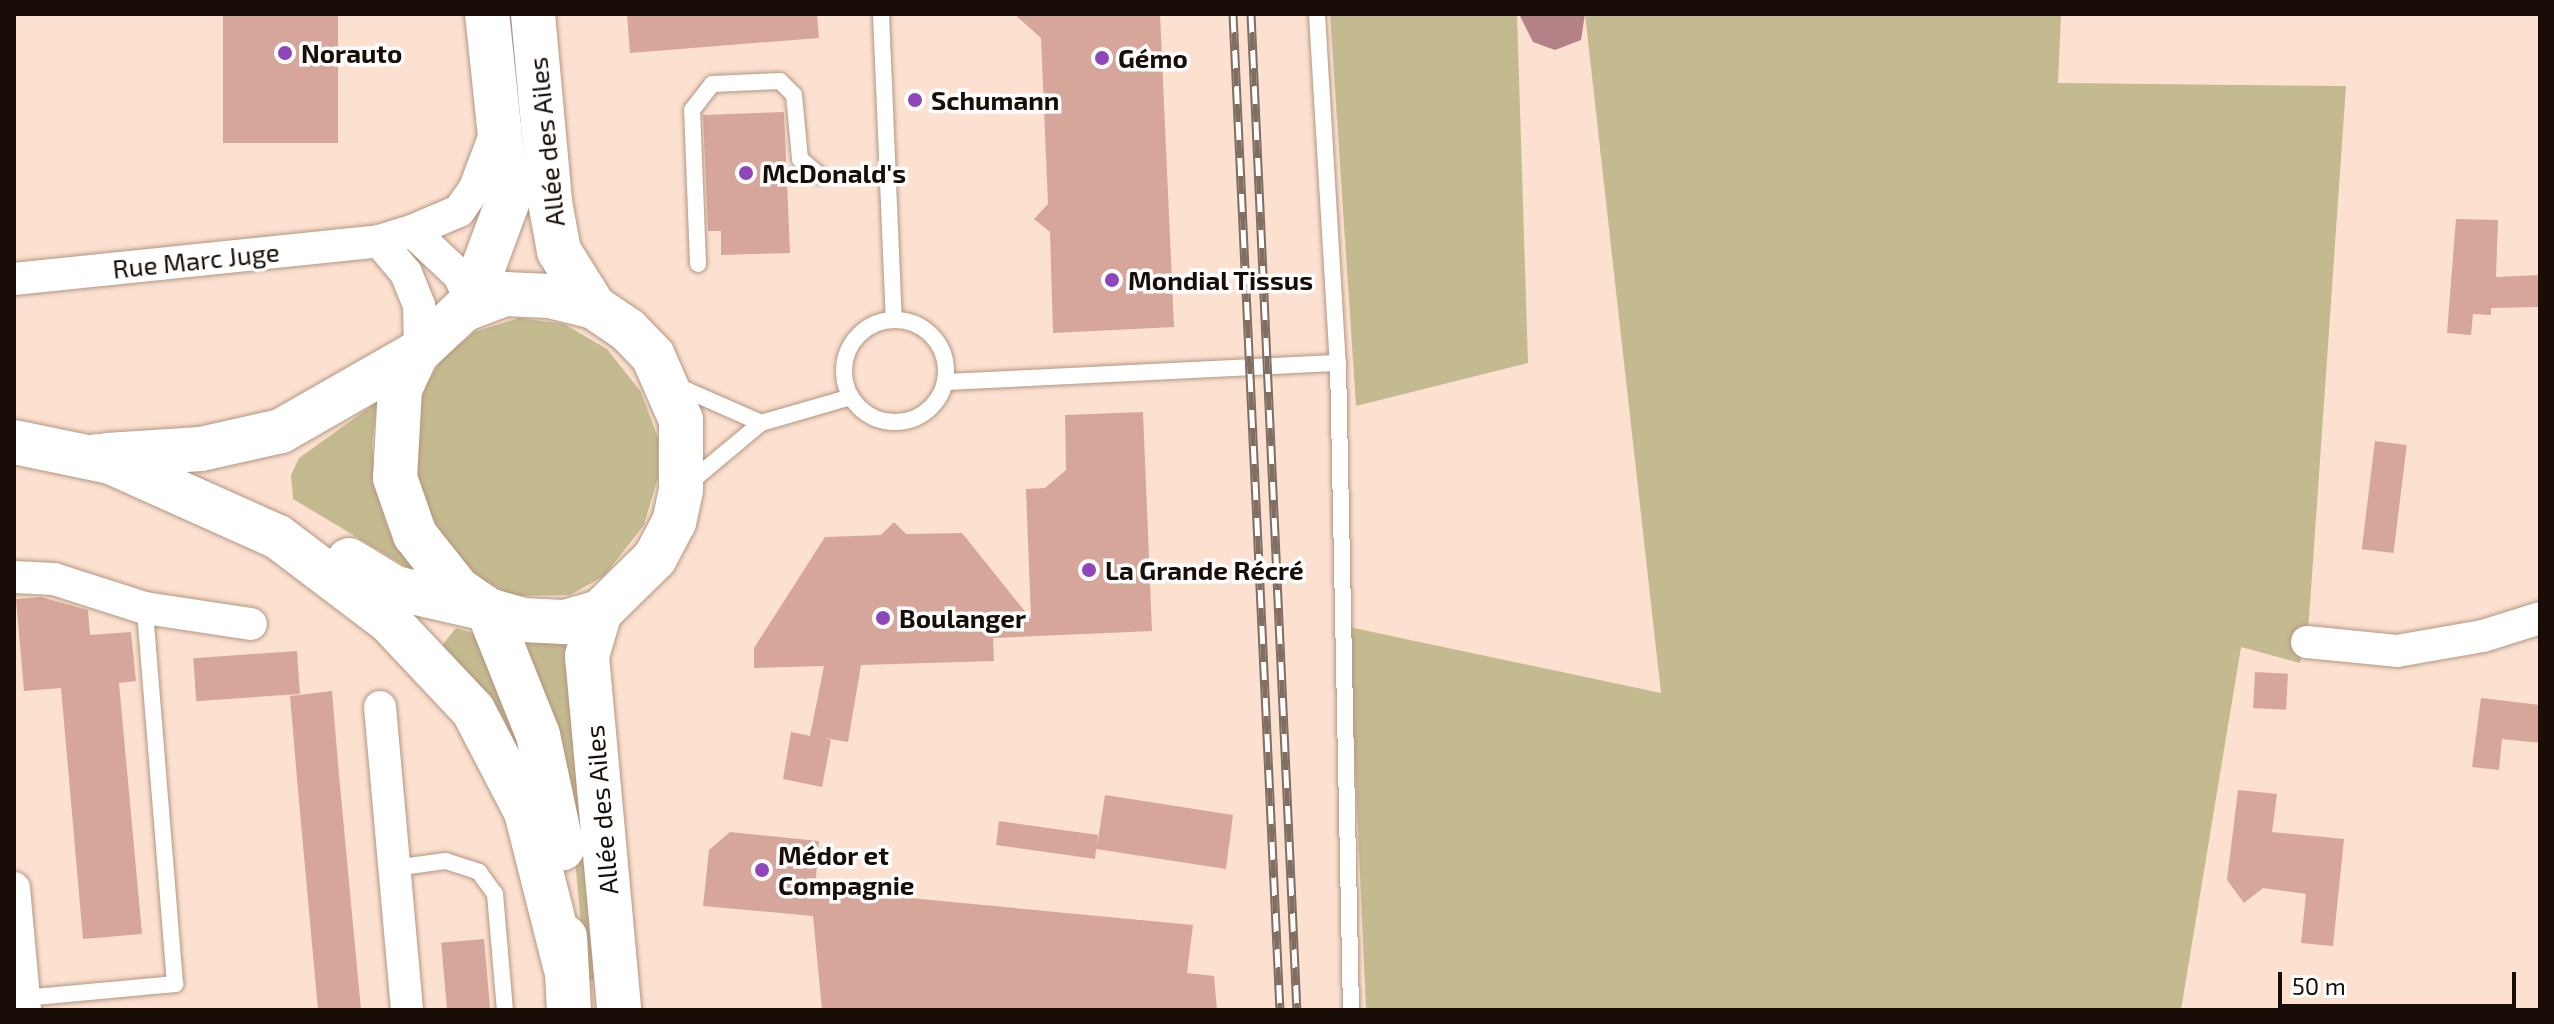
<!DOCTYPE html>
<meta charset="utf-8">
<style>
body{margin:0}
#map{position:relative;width:2554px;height:1024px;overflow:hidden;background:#fce1d0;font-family:"Exo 2",sans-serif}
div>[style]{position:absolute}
.green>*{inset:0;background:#c4ba8f}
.water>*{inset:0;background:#b38287}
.building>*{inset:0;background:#d7a69b;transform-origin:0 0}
.roads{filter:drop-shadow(0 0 2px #b39581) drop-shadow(0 0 2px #b39581)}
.service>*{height:16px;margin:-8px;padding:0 8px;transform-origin:8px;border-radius:8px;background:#fff}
.service>.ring{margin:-8px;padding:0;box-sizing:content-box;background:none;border:16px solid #fff;border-radius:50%}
.minor>*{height:32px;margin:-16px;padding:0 16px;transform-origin:16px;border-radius:16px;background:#fff}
.secondary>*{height:44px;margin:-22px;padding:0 22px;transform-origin:22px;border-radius:22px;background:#fff}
.primary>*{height:44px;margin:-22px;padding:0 22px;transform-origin:22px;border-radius:22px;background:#fff}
.rail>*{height:9px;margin-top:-4.5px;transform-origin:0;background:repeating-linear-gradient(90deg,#fff 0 18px,#806e63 0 36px);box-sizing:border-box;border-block:2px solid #806e63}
.dots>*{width:22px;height:22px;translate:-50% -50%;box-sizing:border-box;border:4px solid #fff;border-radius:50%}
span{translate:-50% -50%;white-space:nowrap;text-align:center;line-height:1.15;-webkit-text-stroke:7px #fff;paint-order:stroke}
.poi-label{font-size:26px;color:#190e07;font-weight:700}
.left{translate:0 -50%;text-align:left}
.street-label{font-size:26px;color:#190e07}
.frame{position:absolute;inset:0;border:16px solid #190e07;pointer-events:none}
.scale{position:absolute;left:2278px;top:972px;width:238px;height:36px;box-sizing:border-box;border:4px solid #190e07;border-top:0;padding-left:10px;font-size:24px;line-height:28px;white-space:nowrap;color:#190e07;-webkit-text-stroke:6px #fff;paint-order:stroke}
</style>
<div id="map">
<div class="green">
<div style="clip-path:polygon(1330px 14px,1517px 14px,1528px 363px,1356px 406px)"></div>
<div style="clip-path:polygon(1585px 14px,2061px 14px,2058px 83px,2346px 86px,2309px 619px,2300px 663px,2241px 647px,2181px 1010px,1366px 1010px,1349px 627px,1661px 693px)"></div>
<div style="clip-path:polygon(519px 318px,564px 324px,607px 349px,641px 392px,658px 438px,658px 477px,644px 525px,604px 576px,570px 595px,513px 596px,475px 576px,446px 542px,416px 489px,420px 400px,430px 378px,442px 359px,474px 332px)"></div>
<div style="clip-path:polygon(377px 402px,372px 444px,377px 494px,387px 526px,415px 572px,293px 499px,291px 475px,299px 458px)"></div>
<div style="clip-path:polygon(456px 628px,480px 635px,523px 757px,444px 654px,443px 644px)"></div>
<div style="clip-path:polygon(519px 643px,568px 643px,600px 980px,586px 980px,575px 859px)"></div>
</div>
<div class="water">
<div style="clip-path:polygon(1519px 14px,1585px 14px,1581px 40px,1555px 50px,1533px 42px)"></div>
</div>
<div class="building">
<div style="left:223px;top:14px;width:115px;height:129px"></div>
<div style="clip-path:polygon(627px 14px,817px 14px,819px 38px,630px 53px)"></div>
<div style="clip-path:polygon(1014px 14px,1160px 14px,1174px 327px,1053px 333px,1050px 232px,1034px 219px,1048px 204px,1041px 38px)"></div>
<div style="clip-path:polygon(784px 112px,790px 253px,721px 255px,721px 231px,708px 231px,703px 115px)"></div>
<div style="clip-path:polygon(2456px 219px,2498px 220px,2496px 277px,2540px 275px,2540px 307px,2491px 308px,2491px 315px,2473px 314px,2471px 335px,2447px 333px)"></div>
<div style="clip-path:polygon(1143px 412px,1152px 631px,993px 638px,994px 661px,861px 665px,848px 742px,825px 738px,831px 740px,822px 787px,783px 779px,791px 732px,810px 736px,824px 666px,754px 668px,754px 648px,825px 537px,881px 535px,894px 522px,906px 534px,962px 533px,1031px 619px,1026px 489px,1045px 488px,1066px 470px,1065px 415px)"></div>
<div style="left:2375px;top:441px;width:32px;height:109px;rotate:7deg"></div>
<div style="clip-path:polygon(41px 597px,88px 610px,90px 635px,131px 632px,136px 681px,119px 683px,142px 934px,83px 939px,61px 688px,24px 691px,16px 599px)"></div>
<div style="left:297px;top:651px;width:43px;height:104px;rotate:86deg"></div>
<div style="left:2255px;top:672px;width:33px;height:36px;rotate:3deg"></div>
<div style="clip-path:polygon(332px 691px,339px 775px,361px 1010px,318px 1010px,297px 779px,290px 696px)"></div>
<div style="clip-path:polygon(2481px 698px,2540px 705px,2540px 743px,2502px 739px,2499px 770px,2472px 767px)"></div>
<div style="clip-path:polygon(2238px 790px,2277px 794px,2272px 832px,2344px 839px,2333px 946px,2301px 943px,2306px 894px,2263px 888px,2244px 903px,2227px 880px)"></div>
<div style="clip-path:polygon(1105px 795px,1233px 815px,1226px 869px,1096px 849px,1095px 859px,996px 845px,999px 821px,1098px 835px,1097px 846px)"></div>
<div style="clip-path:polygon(730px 832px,819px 841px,815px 889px,1193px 925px,1187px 973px,1214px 976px,1217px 1010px,822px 1010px,813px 916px,703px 906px,709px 850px)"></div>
<div style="left:484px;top:939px;width:71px;height:43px;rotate:85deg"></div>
</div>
<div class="roads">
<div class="service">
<div style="left:881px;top:14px;width:306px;rotate:87.6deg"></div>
<div style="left:1317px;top:14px;width:350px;rotate:86.6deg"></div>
<div style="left:1338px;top:363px;width:647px;rotate:88.85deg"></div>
<div style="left:698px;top:264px;width:154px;rotate:-92.2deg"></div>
<div style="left:692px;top:110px;width:33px;rotate:-52deg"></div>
<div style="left:712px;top:84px;width:68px;rotate:-2.5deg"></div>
<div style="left:780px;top:81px;width:20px;rotate:45deg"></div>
<div style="left:794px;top:95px;width:64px;rotate:84.6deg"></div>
<div style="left:800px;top:159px;width:26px;rotate:40deg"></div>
<div class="ring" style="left:844px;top:320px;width:86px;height:86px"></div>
<div style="left:945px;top:382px;width:393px;rotate:-2.8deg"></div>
<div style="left:675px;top:385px;width:94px;rotate:23.8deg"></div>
<div style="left:688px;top:484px;width:95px;rotate:-39.9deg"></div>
<div style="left:761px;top:423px;width:94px;rotate:-16.1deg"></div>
<div style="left:394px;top:868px;width:52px;rotate:-7.7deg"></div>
<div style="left:446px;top:861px;width:35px;rotate:18deg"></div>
<div style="left:479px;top:872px;width:27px;rotate:54deg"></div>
<div style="left:495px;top:894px;width:116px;rotate:85.1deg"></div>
<div style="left:24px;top:998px;width:152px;rotate:-5.3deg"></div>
<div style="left:175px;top:984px;width:377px;rotate:-94.6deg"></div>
</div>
<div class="minor">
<div style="left:412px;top:231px;width:64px;rotate:43.1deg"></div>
<div style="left:459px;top:275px;width:33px;rotate:65deg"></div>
<div style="left:379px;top:241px;width:42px;rotate:49.8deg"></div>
<div style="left:406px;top:273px;width:35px;rotate:68deg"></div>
<div style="left:419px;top:305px;width:45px;rotate:88.7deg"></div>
<div style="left:14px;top:279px;width:367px;rotate:-5.9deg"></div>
<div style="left:379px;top:241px;width:34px;rotate:-17deg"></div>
<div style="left:412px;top:231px;width:51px;rotate:-23.1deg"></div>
<div style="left:459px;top:211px;width:28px;rotate:-55deg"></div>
<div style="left:475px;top:188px;width:60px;rotate:-69.4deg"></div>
<div style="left:14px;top:577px;width:40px;rotate:2.9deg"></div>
<div style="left:54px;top:579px;width:96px;rotate:17.7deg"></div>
<div style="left:145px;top:608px;width:107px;rotate:8.6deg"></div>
<div style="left:2307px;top:642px;width:90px;rotate:5.7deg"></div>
<div style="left:2397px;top:651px;width:87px;rotate:-9.9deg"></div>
<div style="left:2483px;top:636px;width:60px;rotate:-17.5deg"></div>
<div style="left:380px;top:707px;width:304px;rotate:84.9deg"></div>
<div style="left:14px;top:888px;width:122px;rotate:84.8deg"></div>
</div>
<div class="secondary">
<div style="left:533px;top:14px;width:189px;rotate:84.8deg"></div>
<div style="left:550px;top:202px;width:50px;rotate:79.6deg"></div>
<div style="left:559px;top:251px;width:66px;rotate:58deg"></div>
<div style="left:483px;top:299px;width:31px;rotate:-90deg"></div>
<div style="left:483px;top:268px;width:69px;rotate:-69.7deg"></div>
<div style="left:507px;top:203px;width:190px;rotate:-96deg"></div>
</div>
<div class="primary">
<div style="left:505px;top:294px;width:44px;rotate:2.6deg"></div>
<div style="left:549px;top:296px;width:46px;rotate:13.7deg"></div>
<div style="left:594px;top:307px;width:41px;rotate:34.1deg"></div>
<div style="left:628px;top:330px;width:36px;rotate:46deg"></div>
<div style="left:653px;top:356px;width:70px;rotate:66.4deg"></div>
<div style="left:681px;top:420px;width:70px;rotate:90deg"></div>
<div style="left:681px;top:490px;width:33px;rotate:102deg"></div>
<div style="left:674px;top:522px;width:41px;rotate:117.8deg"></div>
<div style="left:655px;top:558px;width:77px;rotate:135.5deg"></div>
<div style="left:600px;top:612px;width:37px;rotate:164deg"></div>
<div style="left:564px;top:622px;width:41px;rotate:-177.2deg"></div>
<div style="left:523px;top:620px;width:36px;rotate:-164deg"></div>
<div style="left:488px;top:610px;width:38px;rotate:-145deg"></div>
<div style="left:457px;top:588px;width:68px;rotate:-128.4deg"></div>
<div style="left:415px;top:535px;width:60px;rotate:-109.3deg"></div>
<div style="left:395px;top:478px;width:89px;rotate:-86.8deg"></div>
<div style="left:400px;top:389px;width:40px;rotate:-65deg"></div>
<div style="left:417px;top:353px;width:63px;rotate:-43.1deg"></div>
<div style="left:463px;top:310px;width:45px;rotate:-20.9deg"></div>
<div style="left:14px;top:442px;width:113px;rotate:11.7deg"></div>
<div style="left:107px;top:455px;width:94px;rotate:-3.7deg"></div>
<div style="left:201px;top:449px;width:82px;rotate:-12.7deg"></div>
<div style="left:281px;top:431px;width:157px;rotate:-29.8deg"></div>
<div style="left:97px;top:456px;width:198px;rotate:24.1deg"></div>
<div style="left:278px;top:537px;width:139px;rotate:37.1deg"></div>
<div style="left:389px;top:621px;width:122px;rotate:46.7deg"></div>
<div style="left:473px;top:710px;width:115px;rotate:62.5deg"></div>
<div style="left:526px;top:812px;width:159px;rotate:75.8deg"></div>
<div style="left:349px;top:560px;width:54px;rotate:31.3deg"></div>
<div style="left:395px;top:588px;width:85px;rotate:12.9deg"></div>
<div style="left:488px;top:610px;width:135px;rotate:68.2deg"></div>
<div style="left:538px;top:735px;width:116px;rotate:78deg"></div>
<div style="left:600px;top:612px;width:46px;rotate:106.5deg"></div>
<div style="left:587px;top:656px;width:355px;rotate:84.8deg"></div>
<div style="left:565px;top:937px;width:73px;rotate:86.9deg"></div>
</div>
</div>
<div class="rail">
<div style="left:1233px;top:14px;width:997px;rotate:87.3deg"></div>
<div style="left:1251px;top:14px;width:997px;rotate:87.36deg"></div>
</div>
<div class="dots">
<div style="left:285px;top:53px;background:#8d47ba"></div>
<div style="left:1102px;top:58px;background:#8d47ba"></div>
<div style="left:915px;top:100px;background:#8d47ba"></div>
<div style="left:746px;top:173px;background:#8d47ba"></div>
<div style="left:1112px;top:280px;background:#8d47ba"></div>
<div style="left:1089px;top:570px;background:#8d47ba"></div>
<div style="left:883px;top:618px;background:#8d47ba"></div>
<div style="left:762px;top:870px;background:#8d47ba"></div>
</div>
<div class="poi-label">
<span class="left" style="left:301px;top:53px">Norauto</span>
<span class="left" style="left:1118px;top:58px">Gémo</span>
<span class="left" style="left:931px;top:100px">Schumann</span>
<span class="left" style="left:762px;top:173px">McDonald's</span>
<span class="left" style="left:1128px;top:280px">Mondial Tissus</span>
<span class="left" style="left:1105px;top:570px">La Grande Récré</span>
<span class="left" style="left:899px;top:618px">Boulanger</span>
<span class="left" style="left:778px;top:870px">Médor et<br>Compagnie</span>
</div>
<div class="street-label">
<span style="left:546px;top:142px;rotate:-96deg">Allée des Ailes</span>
<span style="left:196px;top:260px;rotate:-6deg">Rue Marc Juge</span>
<span style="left:601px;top:810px;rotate:-95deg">Allée des Ailes</span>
</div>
<div class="frame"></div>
<div class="scale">50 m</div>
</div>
